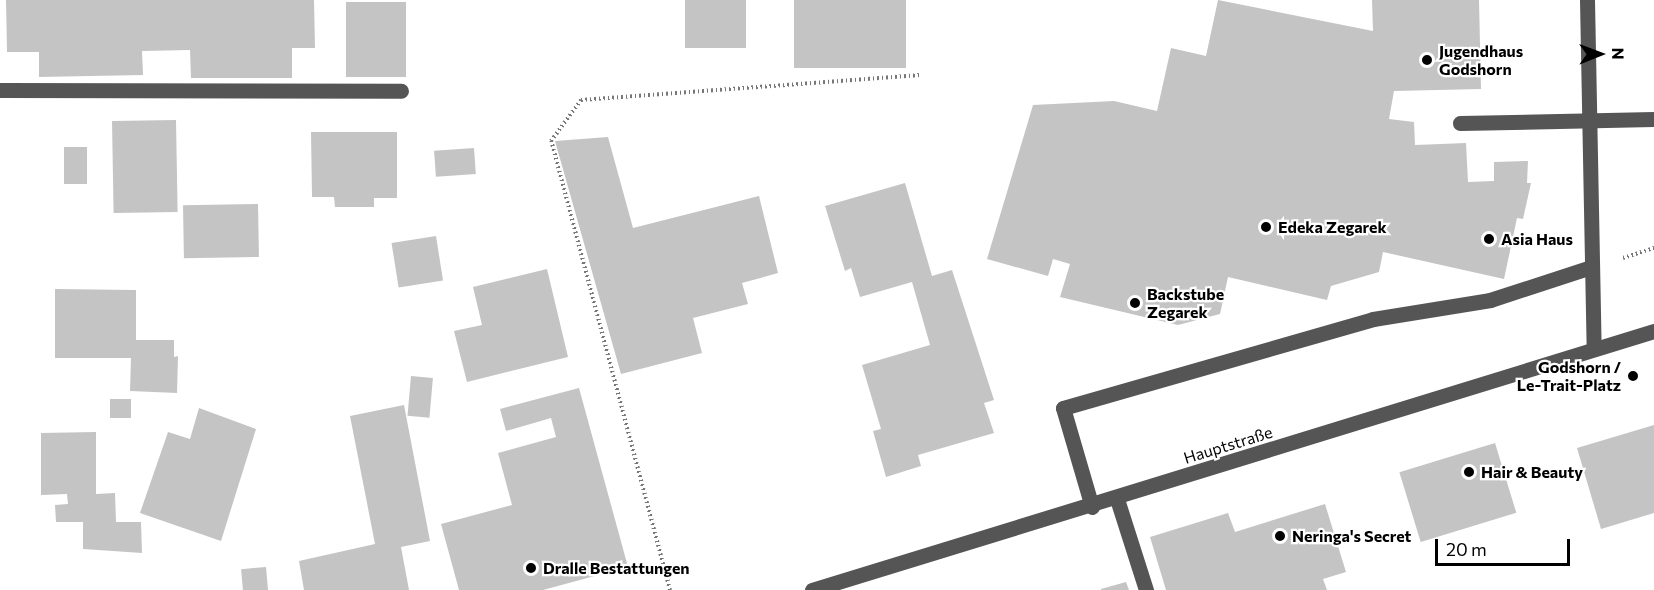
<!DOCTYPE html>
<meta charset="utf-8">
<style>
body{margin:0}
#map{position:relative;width:1654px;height:590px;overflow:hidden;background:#fff;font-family:Commissioner,sans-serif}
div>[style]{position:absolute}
.building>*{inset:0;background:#c4c4c4;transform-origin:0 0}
.path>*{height:4px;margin-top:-2px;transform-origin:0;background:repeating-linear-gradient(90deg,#777 0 1.5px,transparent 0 4.5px)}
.minor>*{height:15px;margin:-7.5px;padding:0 7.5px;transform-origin:7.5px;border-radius:7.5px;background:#555}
.dots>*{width:16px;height:16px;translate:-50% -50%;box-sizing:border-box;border:3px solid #fff;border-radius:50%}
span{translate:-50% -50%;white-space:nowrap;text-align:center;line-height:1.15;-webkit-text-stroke:4.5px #fff;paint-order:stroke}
.poi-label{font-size:16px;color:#000;font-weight:700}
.left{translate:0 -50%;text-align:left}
.right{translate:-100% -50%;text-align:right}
.street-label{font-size:16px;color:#000}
.north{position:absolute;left:1570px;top:24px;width:60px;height:60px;-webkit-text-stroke:4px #fff;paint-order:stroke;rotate:89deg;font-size:16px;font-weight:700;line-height:24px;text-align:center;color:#000}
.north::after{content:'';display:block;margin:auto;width:21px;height:27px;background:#000;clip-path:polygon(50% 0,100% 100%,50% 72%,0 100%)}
.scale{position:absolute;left:1435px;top:539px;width:135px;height:27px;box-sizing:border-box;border:3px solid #000;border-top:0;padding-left:8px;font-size:18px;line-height:21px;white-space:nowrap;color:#000;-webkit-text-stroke:4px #fff;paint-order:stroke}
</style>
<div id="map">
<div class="building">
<div style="clip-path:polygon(6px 0,314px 0,315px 48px,292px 48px,292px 78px,191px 78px,190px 50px,142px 51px,143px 75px,39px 77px,39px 52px,7px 52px)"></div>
<div style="left:685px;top:0;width:61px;height:48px"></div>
<div style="left:794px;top:0;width:112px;height:68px"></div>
<div style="clip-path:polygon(1218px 0,1373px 31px,1372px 0,1479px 0,1481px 89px,1394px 91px,1389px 119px,1414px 122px,1415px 145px,1466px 143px,1468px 182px,1494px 181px,1494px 162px,1528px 161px,1527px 183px,1531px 183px,1523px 219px,1517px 218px,1504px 279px,1383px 252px,1379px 272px,1331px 286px,1327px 300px,1228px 277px,1220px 314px,1178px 325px,1060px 297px,1070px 264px,1053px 259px,1048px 276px,987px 259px,1033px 105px,1114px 101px,1157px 111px,1171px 48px,1206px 56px)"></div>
<div style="left:346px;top:2px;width:60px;height:75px"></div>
<div style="left:176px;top:120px;width:92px;height:64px;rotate:89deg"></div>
<div style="clip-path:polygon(311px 132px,397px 132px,397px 198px,374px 198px,374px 207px,335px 207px,334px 197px,312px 197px)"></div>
<div style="clip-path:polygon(608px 137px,633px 228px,759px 196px,778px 273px,742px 283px,748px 304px,693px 318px,702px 353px,621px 374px,555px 141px)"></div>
<div style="left:64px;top:147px;width:23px;height:37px"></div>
<div style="left:474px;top:148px;width:26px;height:40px;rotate:86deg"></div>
<div style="clip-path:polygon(905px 183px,932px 276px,952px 270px,994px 400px,984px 403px,994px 433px,918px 455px,921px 466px,886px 477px,873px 431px,881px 429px,862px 365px,930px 345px,912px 282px,860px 297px,851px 268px,845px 271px,825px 206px)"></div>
<div style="left:258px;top:204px;width:53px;height:75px;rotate:89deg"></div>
<div style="left:436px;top:236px;width:45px;height:45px;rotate:81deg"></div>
<div style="clip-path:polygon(547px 269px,568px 357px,467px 382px,454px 331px,482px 325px,473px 287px)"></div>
<div style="clip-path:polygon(55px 289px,136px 290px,136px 340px,174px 340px,174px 357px,178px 356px,177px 393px,130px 391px,131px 358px,55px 358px)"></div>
<div style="left:411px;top:376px;width:22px;height:40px;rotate:5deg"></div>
<div style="clip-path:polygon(579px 388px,628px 567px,543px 590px,459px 590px,441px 524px,512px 505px,498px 453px,556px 437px,551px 418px,506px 431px,500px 409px)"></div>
<div style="left:110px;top:399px;width:21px;height:19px"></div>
<div style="clip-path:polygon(404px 405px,430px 541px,401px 547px,409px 590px,304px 590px,299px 561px,375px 544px,350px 416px)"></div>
<div style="clip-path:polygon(199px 408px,256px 429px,221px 541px,140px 513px,168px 432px,190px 439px)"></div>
<div style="clip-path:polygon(1654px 425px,1654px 513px,1601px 529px,1577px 448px)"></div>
<div style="clip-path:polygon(96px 432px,96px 494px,115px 493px,116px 522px,141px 522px,142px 553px,83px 549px,83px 522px,56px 522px,55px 505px,68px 504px,67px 494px,41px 495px,41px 433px)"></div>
<div style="left:1495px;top:443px;width:73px;height:100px;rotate:73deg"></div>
<div style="clip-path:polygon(1325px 504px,1346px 572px,1323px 579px,1327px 590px,1166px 590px,1150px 537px,1228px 513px,1235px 532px)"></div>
<div style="left:266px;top:567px;width:23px;height:25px;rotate:85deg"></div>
<div style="clip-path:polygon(1126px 582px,1129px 590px,1101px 590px,1101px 589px)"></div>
</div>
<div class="path">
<div style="left:1623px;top:258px;width:33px;rotate:-18deg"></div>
<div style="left:670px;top:590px;width:465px;rotate:-104.8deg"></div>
<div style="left:551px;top:141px;width:51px;rotate:-53.8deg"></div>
<div style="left:581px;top:100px;width:340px;rotate:-4.2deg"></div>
</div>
<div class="minor">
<div style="left:1587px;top:0;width:349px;rotate:88.9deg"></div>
<div style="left:0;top:90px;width:401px;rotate:0.1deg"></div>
<div style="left:1460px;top:123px;width:194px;rotate:-1.2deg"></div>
<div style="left:1117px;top:499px;width:96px;rotate:72.3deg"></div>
<div style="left:1092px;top:507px;width:103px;rotate:-106.3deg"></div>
<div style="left:1063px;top:408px;width:323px;rotate:-16deg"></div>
<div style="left:1373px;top:319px;width:119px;rotate:-9.2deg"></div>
<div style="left:1490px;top:300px;width:106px;rotate:-18.1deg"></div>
<div style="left:812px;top:590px;width:881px;rotate:-17.1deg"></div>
</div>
<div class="dots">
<div style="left:1427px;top:60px;background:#000"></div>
<div style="left:1266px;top:227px;background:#000"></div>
<div style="left:1489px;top:239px;background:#000"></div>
<div style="left:1135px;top:303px;background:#000"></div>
<div style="left:1633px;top:376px;background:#000"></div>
<div style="left:1469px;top:472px;background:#000"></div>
<div style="left:1280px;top:536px;background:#000"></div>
<div style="left:531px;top:568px;background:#000"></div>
</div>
<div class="poi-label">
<span class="left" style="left:1439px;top:60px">Jugendhaus<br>Godshorn</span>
<span class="left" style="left:1278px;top:227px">Edeka Zegarek</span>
<span class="left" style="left:1501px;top:239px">Asia Haus</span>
<span class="left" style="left:1147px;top:303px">Backstube<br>Zegarek</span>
<span class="right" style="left:1621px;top:376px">Godshorn /<br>Le-Trait-Platz</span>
<span class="left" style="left:1481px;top:472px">Hair &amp; Beauty</span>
<span class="left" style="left:1292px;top:536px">Neringa's Secret</span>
<span class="left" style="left:543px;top:568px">Dralle Bestattungen</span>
</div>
<div class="street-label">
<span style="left:1228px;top:445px;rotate:-17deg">Hauptstraße</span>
</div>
<div class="north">N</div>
<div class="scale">20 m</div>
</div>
